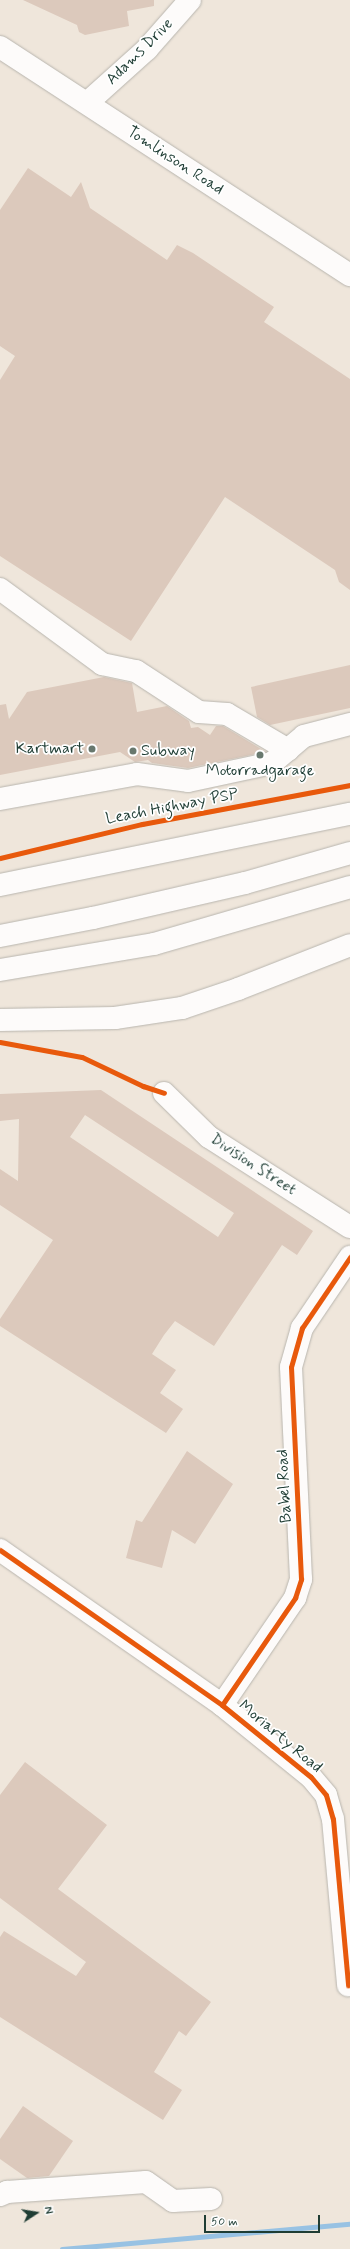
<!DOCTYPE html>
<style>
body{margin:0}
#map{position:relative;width:350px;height:2249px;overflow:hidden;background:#efe6db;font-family:Mynerve,sans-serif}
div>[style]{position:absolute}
.stream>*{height:4.5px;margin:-2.25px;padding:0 2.25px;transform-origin:2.25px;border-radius:2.25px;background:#98c2e3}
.building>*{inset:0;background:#dcc9bc}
.roads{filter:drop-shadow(0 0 1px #b8b5ae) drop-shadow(0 0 1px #b8b5ae)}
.minor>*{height:22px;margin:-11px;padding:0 11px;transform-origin:11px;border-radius:11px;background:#fdfbfa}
.highway>*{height:22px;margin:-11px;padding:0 11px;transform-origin:11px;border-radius:11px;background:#fdfbfa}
.cycleway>*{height:5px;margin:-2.5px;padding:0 2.5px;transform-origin:2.5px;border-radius:2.5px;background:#e8590c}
.dots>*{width:11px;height:11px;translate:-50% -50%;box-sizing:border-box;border:2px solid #fff;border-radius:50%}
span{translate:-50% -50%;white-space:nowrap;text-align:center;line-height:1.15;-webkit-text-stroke:3.5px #fff;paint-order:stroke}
.street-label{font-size:16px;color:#1f3d34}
.poi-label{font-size:16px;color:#1f3d34}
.right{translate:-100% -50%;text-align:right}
.left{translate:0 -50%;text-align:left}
.north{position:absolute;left:16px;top:2193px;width:40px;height:40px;-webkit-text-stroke:3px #fff;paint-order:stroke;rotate:78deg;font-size:11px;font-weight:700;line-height:16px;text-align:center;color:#1f3d34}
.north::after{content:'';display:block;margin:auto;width:14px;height:18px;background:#1f3d34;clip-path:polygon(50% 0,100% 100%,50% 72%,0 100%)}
.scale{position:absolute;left:204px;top:2215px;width:116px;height:18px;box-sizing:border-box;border:2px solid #1f3d34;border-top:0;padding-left:5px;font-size:12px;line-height:14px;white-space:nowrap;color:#1f3d34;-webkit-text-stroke:3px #fff;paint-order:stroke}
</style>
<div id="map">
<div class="stream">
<div style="left:62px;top:2249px;width:289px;rotate:-5deg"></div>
</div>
<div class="building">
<div style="clip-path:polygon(23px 0,154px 0,154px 6px,127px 11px,129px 26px,85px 35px,79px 32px,77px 25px)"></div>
<div style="clip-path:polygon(28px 168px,71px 197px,81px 182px,90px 208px,167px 260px,177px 245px,193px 253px,274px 307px,264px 322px,350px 379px,350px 590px,339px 582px,335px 570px,225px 497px,131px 641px,0 556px,0 380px,15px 356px,0 346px,0 210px)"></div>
<div style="clip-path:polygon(350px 665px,350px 708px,270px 725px,257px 717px,251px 687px)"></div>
<div style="clip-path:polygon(104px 677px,132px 683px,137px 712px,167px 706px,189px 721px,191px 728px,198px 727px,210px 735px,216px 726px,223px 726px,266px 752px,188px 768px,152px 763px,148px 760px,135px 762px,120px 752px,0 775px,0 705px,6px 704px,9px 719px,27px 692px)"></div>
<div style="clip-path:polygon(evenodd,101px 1090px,313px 1231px,297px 1255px,282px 1245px,214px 1346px,175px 1321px,164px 1335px,152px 1354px,176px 1370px,160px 1393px,183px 1409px,166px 1433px,0 1326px,0 1319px,53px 1240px,0 1205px,0 1169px,18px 1181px,19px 1119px,0 1121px,0 1094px,101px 1090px,85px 1115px,234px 1213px,218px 1237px,70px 1137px,85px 1115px)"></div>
<div style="clip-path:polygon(187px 1451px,233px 1484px,195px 1544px,172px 1530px,162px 1568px,126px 1558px,136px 1520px,142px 1522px)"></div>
<div style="clip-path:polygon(25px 1762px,107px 1825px,58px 1889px,211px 2002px,186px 2036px,179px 2031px,154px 2072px,182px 2090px,163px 2120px,0 2017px,0 1937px,4px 1931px,76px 1976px,86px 1962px,0 1898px,0 1795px)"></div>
<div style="clip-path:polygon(23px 2106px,73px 2141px,49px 2176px,27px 2178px,0 2159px,0 2139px)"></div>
</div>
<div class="roads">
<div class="minor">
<div style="left:0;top:47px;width:418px;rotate:33.1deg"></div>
<div style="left:87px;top:103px;width:81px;rotate:-42deg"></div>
<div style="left:147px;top:49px;width:65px;rotate:-48.7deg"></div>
<div style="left:0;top:589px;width:127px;rotate:36.3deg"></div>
<div style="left:102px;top:664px;width:35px;rotate:12deg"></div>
<div style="left:136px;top:671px;width:75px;rotate:33.1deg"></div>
<div style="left:199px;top:712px;width:28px;rotate:4deg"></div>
<div style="left:227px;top:714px;width:71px;rotate:30.5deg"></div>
<div style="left:0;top:799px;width:139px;rotate:-10.3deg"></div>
<div style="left:137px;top:774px;width:51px;rotate:7.8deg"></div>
<div style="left:188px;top:781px;width:86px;rotate:-12.1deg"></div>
<div style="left:272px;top:763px;width:42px;rotate:-40.2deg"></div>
<div style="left:304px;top:736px;width:48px;rotate:-14.6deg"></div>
<div style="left:164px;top:1093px;width:63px;rotate:44.4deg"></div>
<div style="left:209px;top:1137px;width:167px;rotate:32.6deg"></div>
<div style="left:0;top:1550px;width:271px;rotate:34.9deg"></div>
<div style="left:222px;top:1705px;width:114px;rotate:39deg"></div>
<div style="left:311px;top:1777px;width:23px;rotate:50deg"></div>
<div style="left:326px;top:1795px;width:25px;rotate:74deg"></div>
<div style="left:333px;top:1819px;width:167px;rotate:84.8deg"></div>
<div style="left:222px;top:1705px;width:130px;rotate:-55.7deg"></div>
<div style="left:295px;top:1598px;width:20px;rotate:-72deg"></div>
<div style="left:301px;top:1579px;width:212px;rotate:-92.7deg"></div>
<div style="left:291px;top:1367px;width:41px;rotate:-74.2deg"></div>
<div style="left:302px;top:1328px;width:86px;rotate:-55.9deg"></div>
<div style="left:0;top:2195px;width:8px;rotate:-23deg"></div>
<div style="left:7px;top:2192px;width:139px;rotate:-4.1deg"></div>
<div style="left:146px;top:2182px;width:33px;rotate:35deg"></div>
<div style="left:173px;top:2201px;width:38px;rotate:-3deg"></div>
</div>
<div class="highway">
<div style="left:0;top:885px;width:357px;rotate:-11.5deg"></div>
<div style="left:0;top:936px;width:95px;rotate:-11deg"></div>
<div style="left:93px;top:918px;width:156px;rotate:-13deg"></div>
<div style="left:245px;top:883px;width:109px;rotate:-15.9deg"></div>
<div style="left:0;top:970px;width:156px;rotate:-9.6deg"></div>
<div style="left:154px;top:944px;width:204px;rotate:-16.2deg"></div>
<div style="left:0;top:1020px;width:115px;rotate:-1deg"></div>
<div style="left:115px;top:1018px;width:68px;rotate:-8.5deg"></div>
<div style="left:182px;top:1008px;width:59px;rotate:-18.7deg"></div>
<div style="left:238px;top:989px;width:120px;rotate:-21.4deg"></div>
</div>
</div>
<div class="cycleway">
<div style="left:0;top:858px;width:146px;rotate:-13.5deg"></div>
<div style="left:142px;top:824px;width:212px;rotate:-10.6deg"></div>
<div style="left:0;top:1042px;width:83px;rotate:10.4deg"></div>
<div style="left:82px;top:1057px;width:68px;rotate:25.4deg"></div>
<div style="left:143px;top:1086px;width:22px;rotate:18deg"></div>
<div style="left:0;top:1550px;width:271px;rotate:34.9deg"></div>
<div style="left:222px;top:1705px;width:114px;rotate:39deg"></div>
<div style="left:311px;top:1777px;width:23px;rotate:50deg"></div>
<div style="left:326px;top:1795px;width:25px;rotate:74deg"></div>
<div style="left:333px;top:1819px;width:167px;rotate:84.8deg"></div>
<div style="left:222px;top:1705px;width:130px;rotate:-55.7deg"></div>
<div style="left:295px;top:1598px;width:20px;rotate:-72deg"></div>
<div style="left:301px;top:1579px;width:212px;rotate:-92.7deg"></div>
<div style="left:291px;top:1367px;width:41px;rotate:-74.2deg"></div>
<div style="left:302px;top:1328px;width:86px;rotate:-55.9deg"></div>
</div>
<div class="dots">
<div style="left:92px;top:749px;background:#68786e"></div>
<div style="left:133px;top:751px;background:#68786e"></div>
<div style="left:260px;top:755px;background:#68786e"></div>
</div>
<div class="street-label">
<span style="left:140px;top:52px;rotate:-45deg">Adams Drive</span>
<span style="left:175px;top:161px;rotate:33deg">Tomlinson Road</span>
<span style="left:172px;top:807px;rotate:-11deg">Leach Highway PSP</span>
<span style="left:253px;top:1165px;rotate:33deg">Division Street</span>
<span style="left:285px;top:1486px;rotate:-93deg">Babel Road</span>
<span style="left:280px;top:1737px;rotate:40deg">Moriarty Road</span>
</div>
<div class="poi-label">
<span class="right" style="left:84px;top:749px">Kartmart</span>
<span class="left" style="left:141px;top:751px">Subway</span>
<span style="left:260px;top:771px">Motorradgarage</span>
</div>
<div class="north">N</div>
<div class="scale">50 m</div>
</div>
